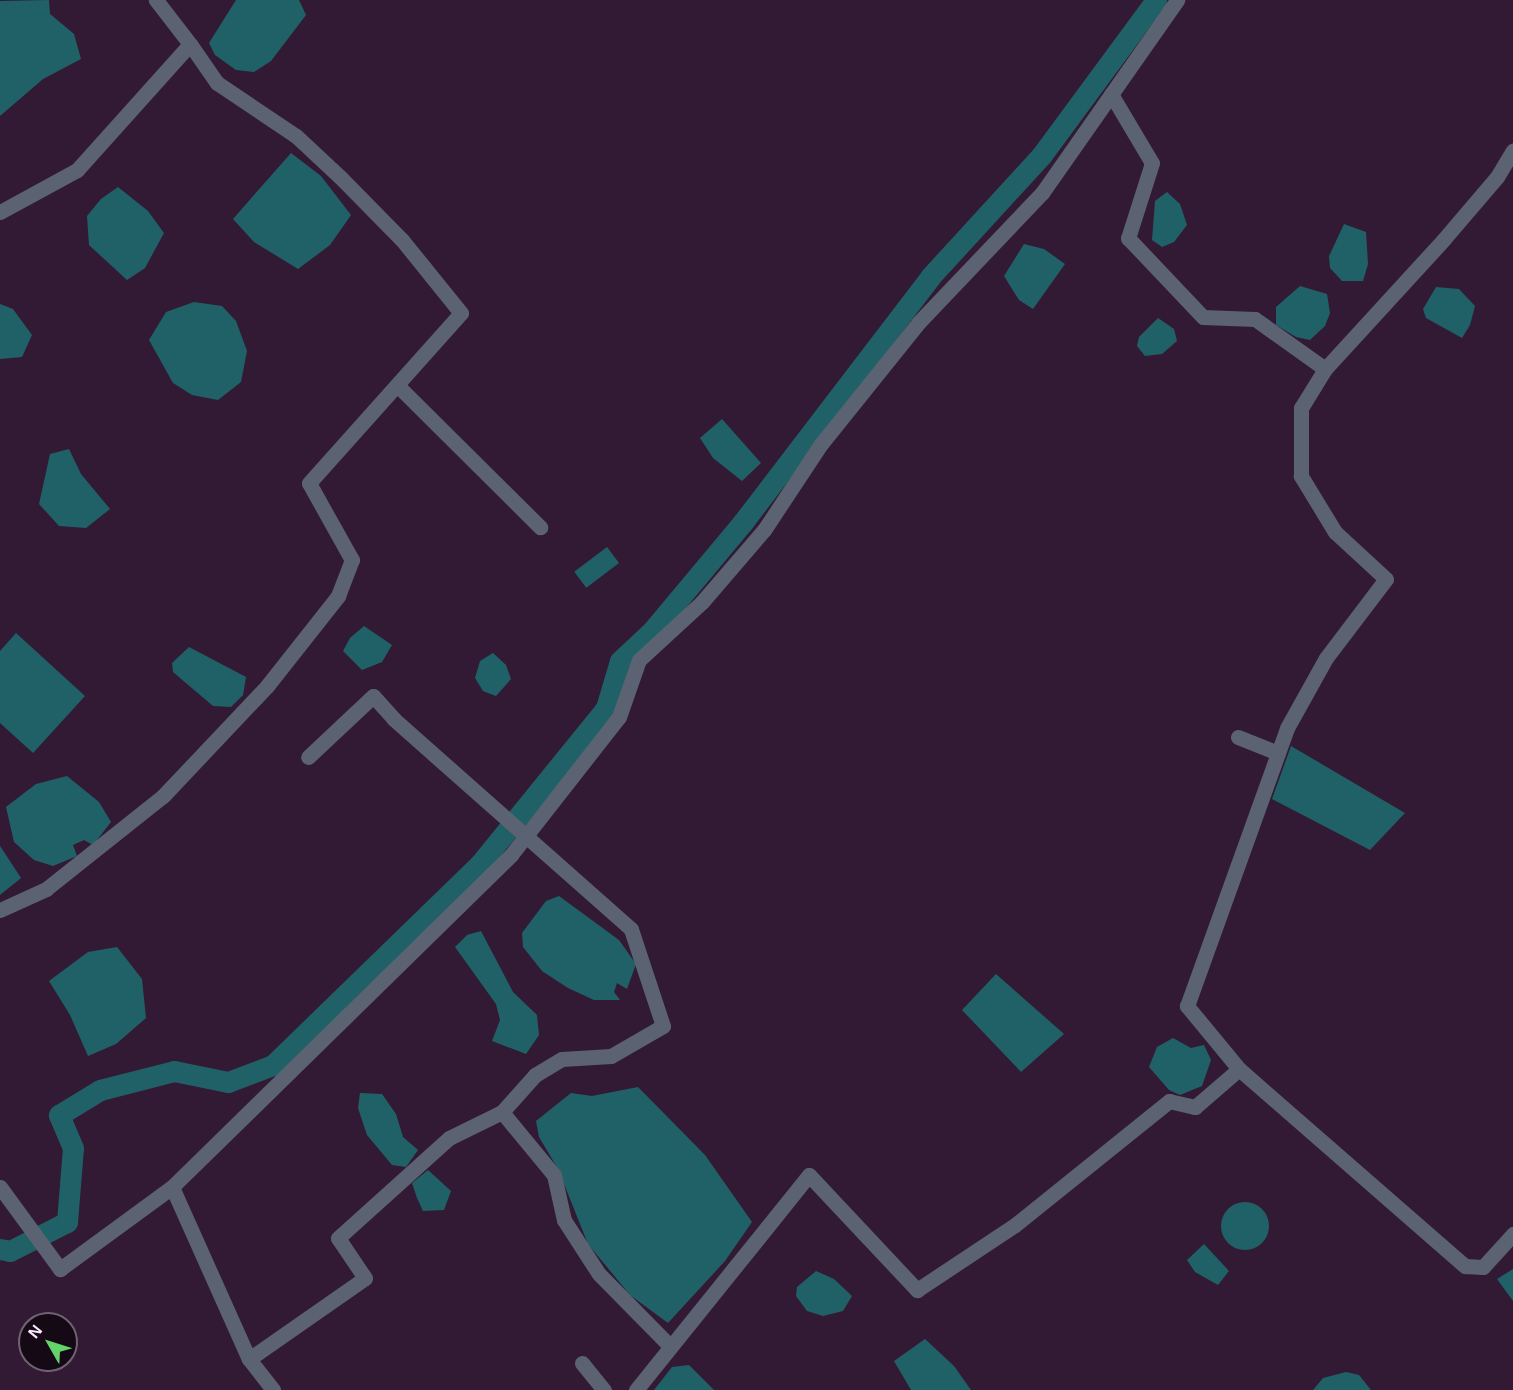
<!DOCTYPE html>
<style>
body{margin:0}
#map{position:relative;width:1513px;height:1390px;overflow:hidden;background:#331a34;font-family:Helvetica,sans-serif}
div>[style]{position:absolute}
.water>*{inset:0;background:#206168;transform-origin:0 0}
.round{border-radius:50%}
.canal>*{height:21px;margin:-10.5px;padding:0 10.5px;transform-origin:10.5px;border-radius:10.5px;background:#206168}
.minor>*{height:15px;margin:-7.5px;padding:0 7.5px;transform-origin:7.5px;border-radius:7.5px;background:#5b6372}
span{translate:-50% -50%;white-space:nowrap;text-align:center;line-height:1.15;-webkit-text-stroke:6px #140915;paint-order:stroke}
.north{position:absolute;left:18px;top:1312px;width:60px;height:60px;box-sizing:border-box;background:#140915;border:2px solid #706371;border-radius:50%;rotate:309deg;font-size:16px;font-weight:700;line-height:24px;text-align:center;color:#fbeafc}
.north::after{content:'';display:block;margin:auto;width:21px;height:27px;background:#62d469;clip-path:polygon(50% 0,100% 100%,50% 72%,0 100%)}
</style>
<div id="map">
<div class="water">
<div style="clip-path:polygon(49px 0,50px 14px,74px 34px,81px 59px,43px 79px,0 116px,0 1px)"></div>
<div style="clip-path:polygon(236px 0,299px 0,306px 15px,271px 61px,254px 72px,236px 70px,215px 55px,209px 43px)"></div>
<div style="clip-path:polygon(291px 153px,321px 176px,351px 215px,330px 245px,298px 269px,254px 242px,233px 219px)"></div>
<div style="clip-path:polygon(118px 187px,148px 211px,164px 233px,145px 268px,127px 280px,89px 245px,87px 216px,101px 199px)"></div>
<div style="clip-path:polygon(1167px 192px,1180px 204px,1187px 225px,1174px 242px,1162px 247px,1152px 240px,1155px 201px)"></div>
<div style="clip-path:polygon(1344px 224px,1366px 232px,1368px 264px,1363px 281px,1342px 281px,1330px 268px,1329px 256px)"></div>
<div style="clip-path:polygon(1024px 244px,1044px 249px,1065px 264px,1033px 309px,1019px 300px,1004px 276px)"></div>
<div style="clip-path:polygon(1300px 286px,1327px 294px,1330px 313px,1325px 326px,1310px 340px,1296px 337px,1276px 325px,1276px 307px)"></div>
<div style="clip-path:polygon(1436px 287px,1459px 289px,1475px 306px,1470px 325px,1462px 338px,1426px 318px,1423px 309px)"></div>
<div style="clip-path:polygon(194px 302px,222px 306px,236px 321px,247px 351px,241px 382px,218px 400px,192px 395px,173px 383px,149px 340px,166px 312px)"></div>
<div style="clip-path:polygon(0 304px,13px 309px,32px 335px,22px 357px,0 359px)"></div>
<div style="clip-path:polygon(1158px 318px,1174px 329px,1177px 341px,1162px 354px,1145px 356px,1137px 346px,1139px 337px)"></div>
<div style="clip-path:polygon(722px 419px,761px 463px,742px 481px,713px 458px,700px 438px)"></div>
<div style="clip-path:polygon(69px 449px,81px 474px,110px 509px,86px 528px,59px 526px,39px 504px,50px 454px)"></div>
<div style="left:607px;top:547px;width:20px;height:41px;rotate:53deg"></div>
<div style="clip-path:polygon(364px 626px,392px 645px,382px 662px,362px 670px,343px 651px,350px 638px)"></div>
<div style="clip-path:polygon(16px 633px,85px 696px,33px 753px,0 723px,0 651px)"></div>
<div style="clip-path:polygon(189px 647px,246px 677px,243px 695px,231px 707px,213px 706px,173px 672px,172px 663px)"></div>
<div style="clip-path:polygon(493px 653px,506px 665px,511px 679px,496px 696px,483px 691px,475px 678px,480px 661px)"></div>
<div style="clip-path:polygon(1291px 746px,1405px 813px,1370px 850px,1272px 799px)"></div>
<div style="clip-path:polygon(67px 776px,99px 802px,111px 822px,93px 845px,84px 840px,73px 845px,77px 856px,53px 866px,34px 860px,14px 842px,6px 807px,36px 784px)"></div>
<div style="clip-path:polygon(0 846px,21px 878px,0 895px)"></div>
<div style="clip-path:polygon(559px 896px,619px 940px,636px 964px,627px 989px,617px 983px,614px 992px,620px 1000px,594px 1000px,568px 988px,542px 971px,523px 947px,522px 933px,546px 901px)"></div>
<div style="clip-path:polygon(481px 931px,513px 992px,537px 1015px,539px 1035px,526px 1054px,492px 1041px,500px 1020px,496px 1004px,455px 947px,467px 935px)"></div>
<div style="clip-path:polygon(117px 947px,142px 979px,146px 1018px,116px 1044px,88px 1056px,70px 1015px,49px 981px,88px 952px)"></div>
<div style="clip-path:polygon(996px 974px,1064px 1034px,1021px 1072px,962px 1010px)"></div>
<div style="clip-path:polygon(1173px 1038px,1191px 1048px,1204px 1045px,1211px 1060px,1202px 1086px,1180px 1095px,1169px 1090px,1149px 1067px,1157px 1047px)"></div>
<div style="clip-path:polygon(638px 1087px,705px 1155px,752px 1222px,725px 1261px,668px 1323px,630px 1295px,588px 1244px,558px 1169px,539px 1137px,536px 1121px,571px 1093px,592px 1096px)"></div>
<div style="clip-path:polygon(360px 1093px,382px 1094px,396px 1114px,403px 1137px,418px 1150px,406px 1167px,392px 1165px,367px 1135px,358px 1108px)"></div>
<div style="clip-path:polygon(428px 1170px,451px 1191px,444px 1210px,423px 1211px,417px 1198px,412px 1183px)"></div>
<div class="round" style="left:1221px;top:1202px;width:48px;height:48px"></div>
<div style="clip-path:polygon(1204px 1244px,1229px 1271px,1218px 1285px,1195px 1272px,1187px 1260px)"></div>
<div style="clip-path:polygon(1513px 1269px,1513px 1301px,1497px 1279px)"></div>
<div style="clip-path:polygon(816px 1271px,834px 1279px,852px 1296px,843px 1311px,823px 1316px,807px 1311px,796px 1296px,797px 1287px)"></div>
<div style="clip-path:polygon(925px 1339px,954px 1366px,971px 1390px,911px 1390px,894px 1361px)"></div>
<div style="clip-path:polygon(689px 1365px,714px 1390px,654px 1390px,672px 1367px)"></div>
<div style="clip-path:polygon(1346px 1372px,1359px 1375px,1371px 1390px,1313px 1390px,1323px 1378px)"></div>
</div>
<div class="canal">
<div style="left:0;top:1249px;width:10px;rotate:11deg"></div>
<div style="left:10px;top:1251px;width:64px;rotate:-27deg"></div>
<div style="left:67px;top:1222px;width:74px;rotate:-85.4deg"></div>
<div style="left:73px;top:1148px;width:36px;rotate:-113deg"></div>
<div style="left:59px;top:1115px;width:48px;rotate:-31.4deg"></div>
<div style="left:100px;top:1090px;width:76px;rotate:-14.4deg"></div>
<div style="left:174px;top:1071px;width:55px;rotate:11.5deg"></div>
<div style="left:228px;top:1082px;width:48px;rotate:-20.7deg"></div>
<div style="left:273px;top:1065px;width:287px;rotate:-44.2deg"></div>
<div style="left:479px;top:865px;width:202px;rotate:-51deg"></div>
<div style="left:606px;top:708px;width:49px;rotate:-73.4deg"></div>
<div style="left:620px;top:661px;width:44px;rotate:-43.2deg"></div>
<div style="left:652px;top:631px;width:142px;rotate:-50.1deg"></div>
<div style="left:743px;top:522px;width:308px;rotate:-52.6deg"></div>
<div style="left:930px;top:277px;width:164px;rotate:-47.5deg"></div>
<div style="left:1041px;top:156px;width:194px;rotate:-53.6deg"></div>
</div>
<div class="minor">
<div style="left:1111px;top:94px;width:80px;rotate:59.3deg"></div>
<div style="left:1152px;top:163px;width:79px;rotate:107.7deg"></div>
<div style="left:1128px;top:238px;width:109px;rotate:46.5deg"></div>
<div style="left:1203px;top:317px;width:52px;rotate:2.2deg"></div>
<div style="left:1255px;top:319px;width:86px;rotate:35.5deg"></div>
<div style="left:0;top:212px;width:88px;rotate:-28.6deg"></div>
<div style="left:77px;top:170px;width:169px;rotate:-48.1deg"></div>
<div style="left:190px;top:44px;width:56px;rotate:-127.7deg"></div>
<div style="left:397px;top:385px;width:202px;rotate:44.8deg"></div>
<div style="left:1238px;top:737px;width:43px;rotate:21.8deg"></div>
<div style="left:0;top:910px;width:51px;rotate:-24.5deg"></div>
<div style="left:46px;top:889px;width:149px;rotate:-38.5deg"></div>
<div style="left:163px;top:796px;width:151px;rotate:-46.6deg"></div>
<div style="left:267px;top:686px;width:115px;rotate:-51.7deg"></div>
<div style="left:338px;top:596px;width:39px;rotate:-69deg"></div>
<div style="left:352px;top:560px;width:88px;rotate:-119.2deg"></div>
<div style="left:309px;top:483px;width:228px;rotate:-48.2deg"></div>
<div style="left:461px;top:313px;width:94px;rotate:-128.9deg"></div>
<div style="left:402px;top:240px;width:88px;rotate:-134.5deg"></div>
<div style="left:340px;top:177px;width:60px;rotate:-137deg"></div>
<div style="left:296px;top:136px;width:95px;rotate:-146.1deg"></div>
<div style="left:217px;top:83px;width:47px;rotate:-124.7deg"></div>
<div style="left:1239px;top:1069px;width:300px;rotate:41.1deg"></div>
<div style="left:1465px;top:1266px;width:18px;rotate:3deg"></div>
<div style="left:1483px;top:1267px;width:45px;rotate:-47.7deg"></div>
<div style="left:502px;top:1112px;width:82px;rotate:50.5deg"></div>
<div style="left:554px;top:1175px;width:46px;rotate:77.5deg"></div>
<div style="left:564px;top:1220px;width:64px;rotate:57.1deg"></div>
<div style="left:599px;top:1274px;width:101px;rotate:45.4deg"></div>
<div style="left:0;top:1187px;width:102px;rotate:53.8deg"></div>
<div style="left:60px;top:1269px;width:139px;rotate:-36.2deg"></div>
<div style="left:172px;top:1187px;width:474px;rotate:-44.4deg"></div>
<div style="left:511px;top:855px;width:175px;rotate:-52deg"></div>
<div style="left:619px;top:717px;width:60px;rotate:-70.7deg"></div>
<div style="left:639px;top:660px;width:86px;rotate:-42.6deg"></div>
<div style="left:702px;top:602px;width:95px;rotate:-49.3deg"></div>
<div style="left:764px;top:530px;width:103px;rotate:-56.5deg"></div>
<div style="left:821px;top:444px;width:156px;rotate:-51.2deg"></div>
<div style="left:919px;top:322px;width:178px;rotate:-46.4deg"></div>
<div style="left:1042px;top:193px;width:236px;rotate:-55deg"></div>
<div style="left:172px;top:1187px;width:188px;rotate:65.9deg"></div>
<div style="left:249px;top:1359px;width:141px;rotate:-34.9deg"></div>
<div style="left:365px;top:1278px;width:48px;rotate:-124deg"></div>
<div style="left:338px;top:1238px;width:149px;rotate:-42deg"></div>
<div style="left:449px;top:1138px;width:59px;rotate:-26.1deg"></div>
<div style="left:502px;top:1112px;width:50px;rotate:-48.3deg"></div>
<div style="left:535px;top:1075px;width:31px;rotate:-31deg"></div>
<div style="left:562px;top:1059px;width:49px;rotate:-3.5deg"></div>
<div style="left:611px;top:1056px;width:60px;rotate:-30deg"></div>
<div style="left:663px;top:1026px;width:102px;rotate:-108.3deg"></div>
<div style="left:631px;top:929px;width:317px;rotate:-138.5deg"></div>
<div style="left:394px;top:719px;width:31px;rotate:-132deg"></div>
<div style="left:373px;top:696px;width:89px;rotate:136.8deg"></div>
<div style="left:249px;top:1359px;width:39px;rotate:52deg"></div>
<div style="left:582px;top:1363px;width:35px;rotate:51deg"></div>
<div style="left:636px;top:1390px;width:276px;rotate:-51.2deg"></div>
<div style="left:809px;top:1175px;width:158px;rotate:46.8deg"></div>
<div style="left:917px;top:1290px;width:118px;rotate:-33.6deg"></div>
<div style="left:1015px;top:1225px;width:198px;rotate:-38.8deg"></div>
<div style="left:1169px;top:1101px;width:27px;rotate:13deg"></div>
<div style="left:1195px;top:1107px;width:58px;rotate:-40.8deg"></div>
<div style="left:1239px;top:1069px;width:82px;rotate:-129.5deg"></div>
<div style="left:1187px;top:1006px;width:295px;rotate:-70.2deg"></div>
<div style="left:1287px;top:728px;width:80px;rotate:-60.9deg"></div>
<div style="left:1326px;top:658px;width:99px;rotate:-52.8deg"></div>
<div style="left:1386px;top:579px;width:69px;rotate:-137.3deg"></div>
<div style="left:1335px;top:532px;width:66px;rotate:-121.3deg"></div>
<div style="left:1301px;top:476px;width:68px;rotate:-90deg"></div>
<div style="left:1301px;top:408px;width:46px;rotate:-58.4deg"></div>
<div style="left:1325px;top:369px;width:176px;rotate:-47.5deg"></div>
<div style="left:1444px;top:239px;width:82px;rotate:-49.5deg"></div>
<div style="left:1497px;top:177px;width:31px;rotate:-59deg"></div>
</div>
<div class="north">N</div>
</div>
